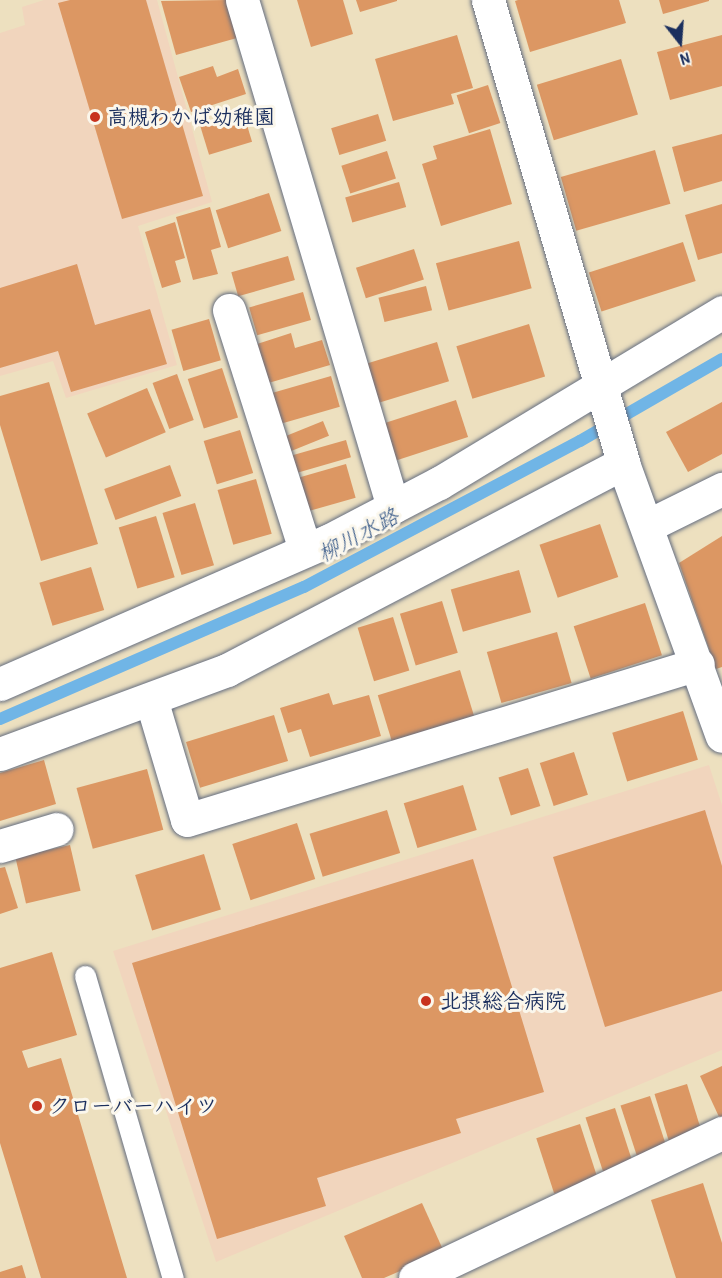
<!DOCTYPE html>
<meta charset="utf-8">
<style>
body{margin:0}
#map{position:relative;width:722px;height:1278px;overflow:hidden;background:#ede0bf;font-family:"Patrick Hand","Klee One",sans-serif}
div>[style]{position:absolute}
.built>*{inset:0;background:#f1d5bd}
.stream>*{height:12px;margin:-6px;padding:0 6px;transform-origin:6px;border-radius:6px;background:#70b5e6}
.building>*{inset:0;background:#dc9763;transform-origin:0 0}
.roads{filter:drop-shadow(0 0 2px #646d80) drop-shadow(0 0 2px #646d80)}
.lane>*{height:21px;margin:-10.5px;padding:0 10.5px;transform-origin:10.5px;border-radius:10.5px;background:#fff}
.street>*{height:33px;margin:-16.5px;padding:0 16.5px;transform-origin:16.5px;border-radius:16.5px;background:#fff}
.dots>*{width:16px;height:16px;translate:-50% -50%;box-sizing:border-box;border:3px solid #fbf7ec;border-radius:50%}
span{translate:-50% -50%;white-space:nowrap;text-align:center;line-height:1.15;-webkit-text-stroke:6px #fbf7ec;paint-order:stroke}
.poi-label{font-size:21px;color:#1b2f5e;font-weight:700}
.left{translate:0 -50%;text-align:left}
.water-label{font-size:22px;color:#355787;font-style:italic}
.north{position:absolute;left:650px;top:12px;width:60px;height:60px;-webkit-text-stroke:4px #fbf7ec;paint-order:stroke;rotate:163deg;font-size:16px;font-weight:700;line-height:24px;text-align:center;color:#1b2f5e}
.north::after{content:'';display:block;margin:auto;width:21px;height:27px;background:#1b2f5e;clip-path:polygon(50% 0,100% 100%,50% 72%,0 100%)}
</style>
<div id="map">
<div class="built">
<div style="clip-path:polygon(44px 0,157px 0,212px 202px,138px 226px,177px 365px,66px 398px,53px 361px,0 376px,0 33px,25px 25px,22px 7px)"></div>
<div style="clip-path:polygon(709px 765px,722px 805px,722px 1050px,216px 1262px,113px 951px)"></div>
</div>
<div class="stream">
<div style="left:0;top:719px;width:331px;rotate:-23.5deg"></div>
<div style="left:304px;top:587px;width:312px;rotate:-27.9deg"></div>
<div style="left:580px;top:441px;width:164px;rotate:-30deg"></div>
</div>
<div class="building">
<div style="clip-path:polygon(70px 0,146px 0,203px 196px,122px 219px,58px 3px)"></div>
<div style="clip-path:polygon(226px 0,237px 38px,176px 55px,161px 1px)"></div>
<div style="clip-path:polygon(297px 0,343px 0,353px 34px,311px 47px)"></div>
<div style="clip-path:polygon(356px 0,397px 0,397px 1px,360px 12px)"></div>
<div style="clip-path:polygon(518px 0,619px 0,626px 23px,530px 52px,515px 1px)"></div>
<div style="clip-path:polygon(659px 0,709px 0,709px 1px,663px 14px)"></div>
<div style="clip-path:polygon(457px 35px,473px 88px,451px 94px,454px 104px,393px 121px,375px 59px)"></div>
<div style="clip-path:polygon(722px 35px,722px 86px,670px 100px,657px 52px)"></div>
<div style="left:621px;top:59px;width:58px;height:88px;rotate:73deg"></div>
<div style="clip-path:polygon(213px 66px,217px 77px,238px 69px,246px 94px,191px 112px,179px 77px)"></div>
<div style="left:488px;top:85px;width:40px;height:33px;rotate:72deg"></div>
<div style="left:243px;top:112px;width:31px;height:45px;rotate:73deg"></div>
<div style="left:378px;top:114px;width:28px;height:49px;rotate:73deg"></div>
<div style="clip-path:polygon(490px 129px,512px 204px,441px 226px,422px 164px,437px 159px,433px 146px)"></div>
<div style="clip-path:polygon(722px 134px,722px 181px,684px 192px,672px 147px)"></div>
<div style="left:655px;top:150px;width:56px;height:98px;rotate:74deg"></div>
<div style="left:387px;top:151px;width:29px;height:48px;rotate:72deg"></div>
<div style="left:399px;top:182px;width:26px;height:56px;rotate:74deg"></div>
<div style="left:269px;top:193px;width:40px;height:56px;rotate:72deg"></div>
<div style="clip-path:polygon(722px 204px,722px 253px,698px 260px,685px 215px)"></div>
<div style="clip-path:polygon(210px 207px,221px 247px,211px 250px,218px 274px,193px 280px,176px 217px)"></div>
<div style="clip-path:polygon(175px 222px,185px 258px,175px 261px,181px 282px,162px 288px,145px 232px)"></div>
<div style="left:519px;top:241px;width:49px;height:86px;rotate:75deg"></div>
<div style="left:683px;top:242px;width:41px;height:99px;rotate:72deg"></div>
<div style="left:414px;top:249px;width:32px;height:61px;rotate:72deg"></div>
<div style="left:288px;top:256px;width:25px;height:59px;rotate:74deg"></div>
<div style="clip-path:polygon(77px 264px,95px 325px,150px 309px,167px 364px,71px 392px,58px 351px,0 368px,0 288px)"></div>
<div style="left:426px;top:286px;width:25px;height:49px;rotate:76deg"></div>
<div style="left:303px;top:292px;width:29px;height:56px;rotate:74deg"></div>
<div style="left:209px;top:319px;width:43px;height:39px;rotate:74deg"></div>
<div style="left:529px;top:324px;width:55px;height:76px;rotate:73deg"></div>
<div style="clip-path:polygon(291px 333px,295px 348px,322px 340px,330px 365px,265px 384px,254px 345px)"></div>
<div style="left:437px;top:342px;width:41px;height:75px;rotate:73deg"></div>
<div style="left:222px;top:368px;width:52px;height:36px;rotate:72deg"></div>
<div style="left:177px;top:374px;width:49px;height:26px;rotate:70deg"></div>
<div style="left:331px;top:376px;width:32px;height:65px;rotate:74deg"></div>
<div style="clip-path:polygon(49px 382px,98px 544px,41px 561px,0 425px,0 396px)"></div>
<div style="left:147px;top:388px;width:48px;height:65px;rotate:67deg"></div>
<div style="left:456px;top:400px;width:39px;height:78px;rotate:72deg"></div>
<div style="clip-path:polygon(722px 402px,722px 454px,688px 472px,666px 432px)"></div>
<div style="left:323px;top:421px;width:16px;height:46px;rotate:68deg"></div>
<div style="left:240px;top:430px;width:45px;height:38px;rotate:73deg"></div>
<div style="left:346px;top:440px;width:18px;height:63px;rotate:74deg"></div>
<div style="left:346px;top:464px;width:35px;height:56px;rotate:74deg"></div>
<div style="left:170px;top:465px;width:33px;height:70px;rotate:70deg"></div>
<div style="left:256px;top:479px;width:57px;height:40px;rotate:74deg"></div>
<div style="left:195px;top:503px;width:65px;height:34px;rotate:73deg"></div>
<div style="left:156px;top:516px;width:64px;height:39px;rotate:73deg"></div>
<div style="left:600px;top:524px;width:56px;height:64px;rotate:71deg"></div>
<div style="clip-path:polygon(722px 536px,722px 667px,716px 669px,679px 563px)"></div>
<div style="left:91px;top:567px;width:45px;height:54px;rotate:73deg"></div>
<div style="left:519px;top:570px;width:44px;height:71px;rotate:74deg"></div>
<div style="left:442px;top:601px;width:54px;height:44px;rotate:73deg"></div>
<div style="left:645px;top:603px;width:55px;height:75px;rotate:72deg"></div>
<div style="left:393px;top:617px;width:56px;height:37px;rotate:73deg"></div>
<div style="left:557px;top:632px;width:53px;height:73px;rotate:74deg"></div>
<div style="left:460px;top:670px;width:50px;height:86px;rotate:73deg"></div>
<div style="clip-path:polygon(329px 693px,333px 705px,369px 695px,381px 736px,310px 757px,301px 729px,288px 733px,280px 708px)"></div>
<div style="left:683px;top:711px;width:51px;height:74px;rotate:73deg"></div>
<div style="left:274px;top:715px;width:48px;height:92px;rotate:73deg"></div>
<div style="left:574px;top:752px;width:45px;height:36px;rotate:72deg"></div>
<div style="clip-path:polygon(44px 760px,56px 804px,0 821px,0 773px)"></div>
<div style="left:528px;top:768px;width:40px;height:31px;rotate:72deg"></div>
<div style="left:147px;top:769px;width:63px;height:73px;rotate:75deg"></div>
<div style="left:463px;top:785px;width:47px;height:62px;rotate:73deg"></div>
<div style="left:387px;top:810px;width:45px;height:81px;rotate:73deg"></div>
<div style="clip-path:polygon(705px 810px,722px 866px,722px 991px,605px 1027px,553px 857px)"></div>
<div style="left:297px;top:823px;width:59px;height:68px;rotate:72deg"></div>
<div style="left:70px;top:845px;width:47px;height:56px;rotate:77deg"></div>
<div style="left:204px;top:854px;width:58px;height:72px;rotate:73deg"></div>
<div style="clip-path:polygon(473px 859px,544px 1092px,456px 1119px,461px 1133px,317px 1178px,326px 1206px,217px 1239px,132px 963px)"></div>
<div style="clip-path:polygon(5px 867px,18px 908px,0 914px,0 868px)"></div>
<div style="clip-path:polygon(52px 952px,77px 1035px,22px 1051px,28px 1068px,61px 1058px,127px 1278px,41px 1278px,0 1143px,0 968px)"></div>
<div style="clip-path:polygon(722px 1066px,722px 1118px,720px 1119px,700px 1076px)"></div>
<div style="left:687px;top:1084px;width:51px;height:34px;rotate:73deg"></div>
<div style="left:650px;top:1096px;width:57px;height:31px;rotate:72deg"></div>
<div style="left:615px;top:1108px;width:58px;height:31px;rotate:72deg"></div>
<div style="left:580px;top:1124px;width:58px;height:46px;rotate:72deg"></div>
<div style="clip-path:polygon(703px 1183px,722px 1243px,722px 1278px,676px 1278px,651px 1200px)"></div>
<div style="clip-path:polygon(422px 1203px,444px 1252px,384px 1278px,362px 1278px,344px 1236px)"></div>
<div style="clip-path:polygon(22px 1265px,26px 1278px,0 1278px,0 1272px)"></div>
</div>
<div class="roads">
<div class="lane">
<div style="left:85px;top:976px;width:315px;rotate:73.8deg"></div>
</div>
<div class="street">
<div style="left:242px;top:0;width:529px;rotate:73.41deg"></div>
<div style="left:488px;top:0;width:482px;rotate:73.7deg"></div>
<div style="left:623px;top:463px;width:290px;rotate:70.1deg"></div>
<div style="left:229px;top:310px;width:252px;rotate:72.4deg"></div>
<div style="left:647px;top:526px;width:84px;rotate:-26.3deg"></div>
<div style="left:0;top:684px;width:358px;rotate:-23.6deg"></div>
<div style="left:328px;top:541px;width:125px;rotate:-27.6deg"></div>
<div style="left:439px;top:483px;width:331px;rotate:-31.1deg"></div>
<div style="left:151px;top:699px;width:126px;rotate:73.4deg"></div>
<div style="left:187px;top:820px;width:534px;rotate:-16.98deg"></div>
<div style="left:0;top:754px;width:242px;rotate:-20.3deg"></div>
<div style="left:227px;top:670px;width:447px;rotate:-27.6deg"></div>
<div style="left:0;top:846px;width:59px;rotate:-16.6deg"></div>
<div style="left:415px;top:1278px;width:340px;rotate:-25.3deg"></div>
</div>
</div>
<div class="dots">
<div style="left:95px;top:117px;background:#c8321e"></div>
<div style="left:426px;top:1001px;background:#c8321e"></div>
<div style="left:37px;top:1106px;background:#c8321e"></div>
</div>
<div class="poi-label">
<span class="left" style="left:107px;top:117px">高槻わかば幼稚園</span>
<span class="left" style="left:440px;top:1001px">北摂総合病院</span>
<span class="left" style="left:49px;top:1106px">クローバーハイツ</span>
</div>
<div class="water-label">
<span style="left:358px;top:535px;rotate:-28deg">柳川水路</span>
</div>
<div class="north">N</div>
</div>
